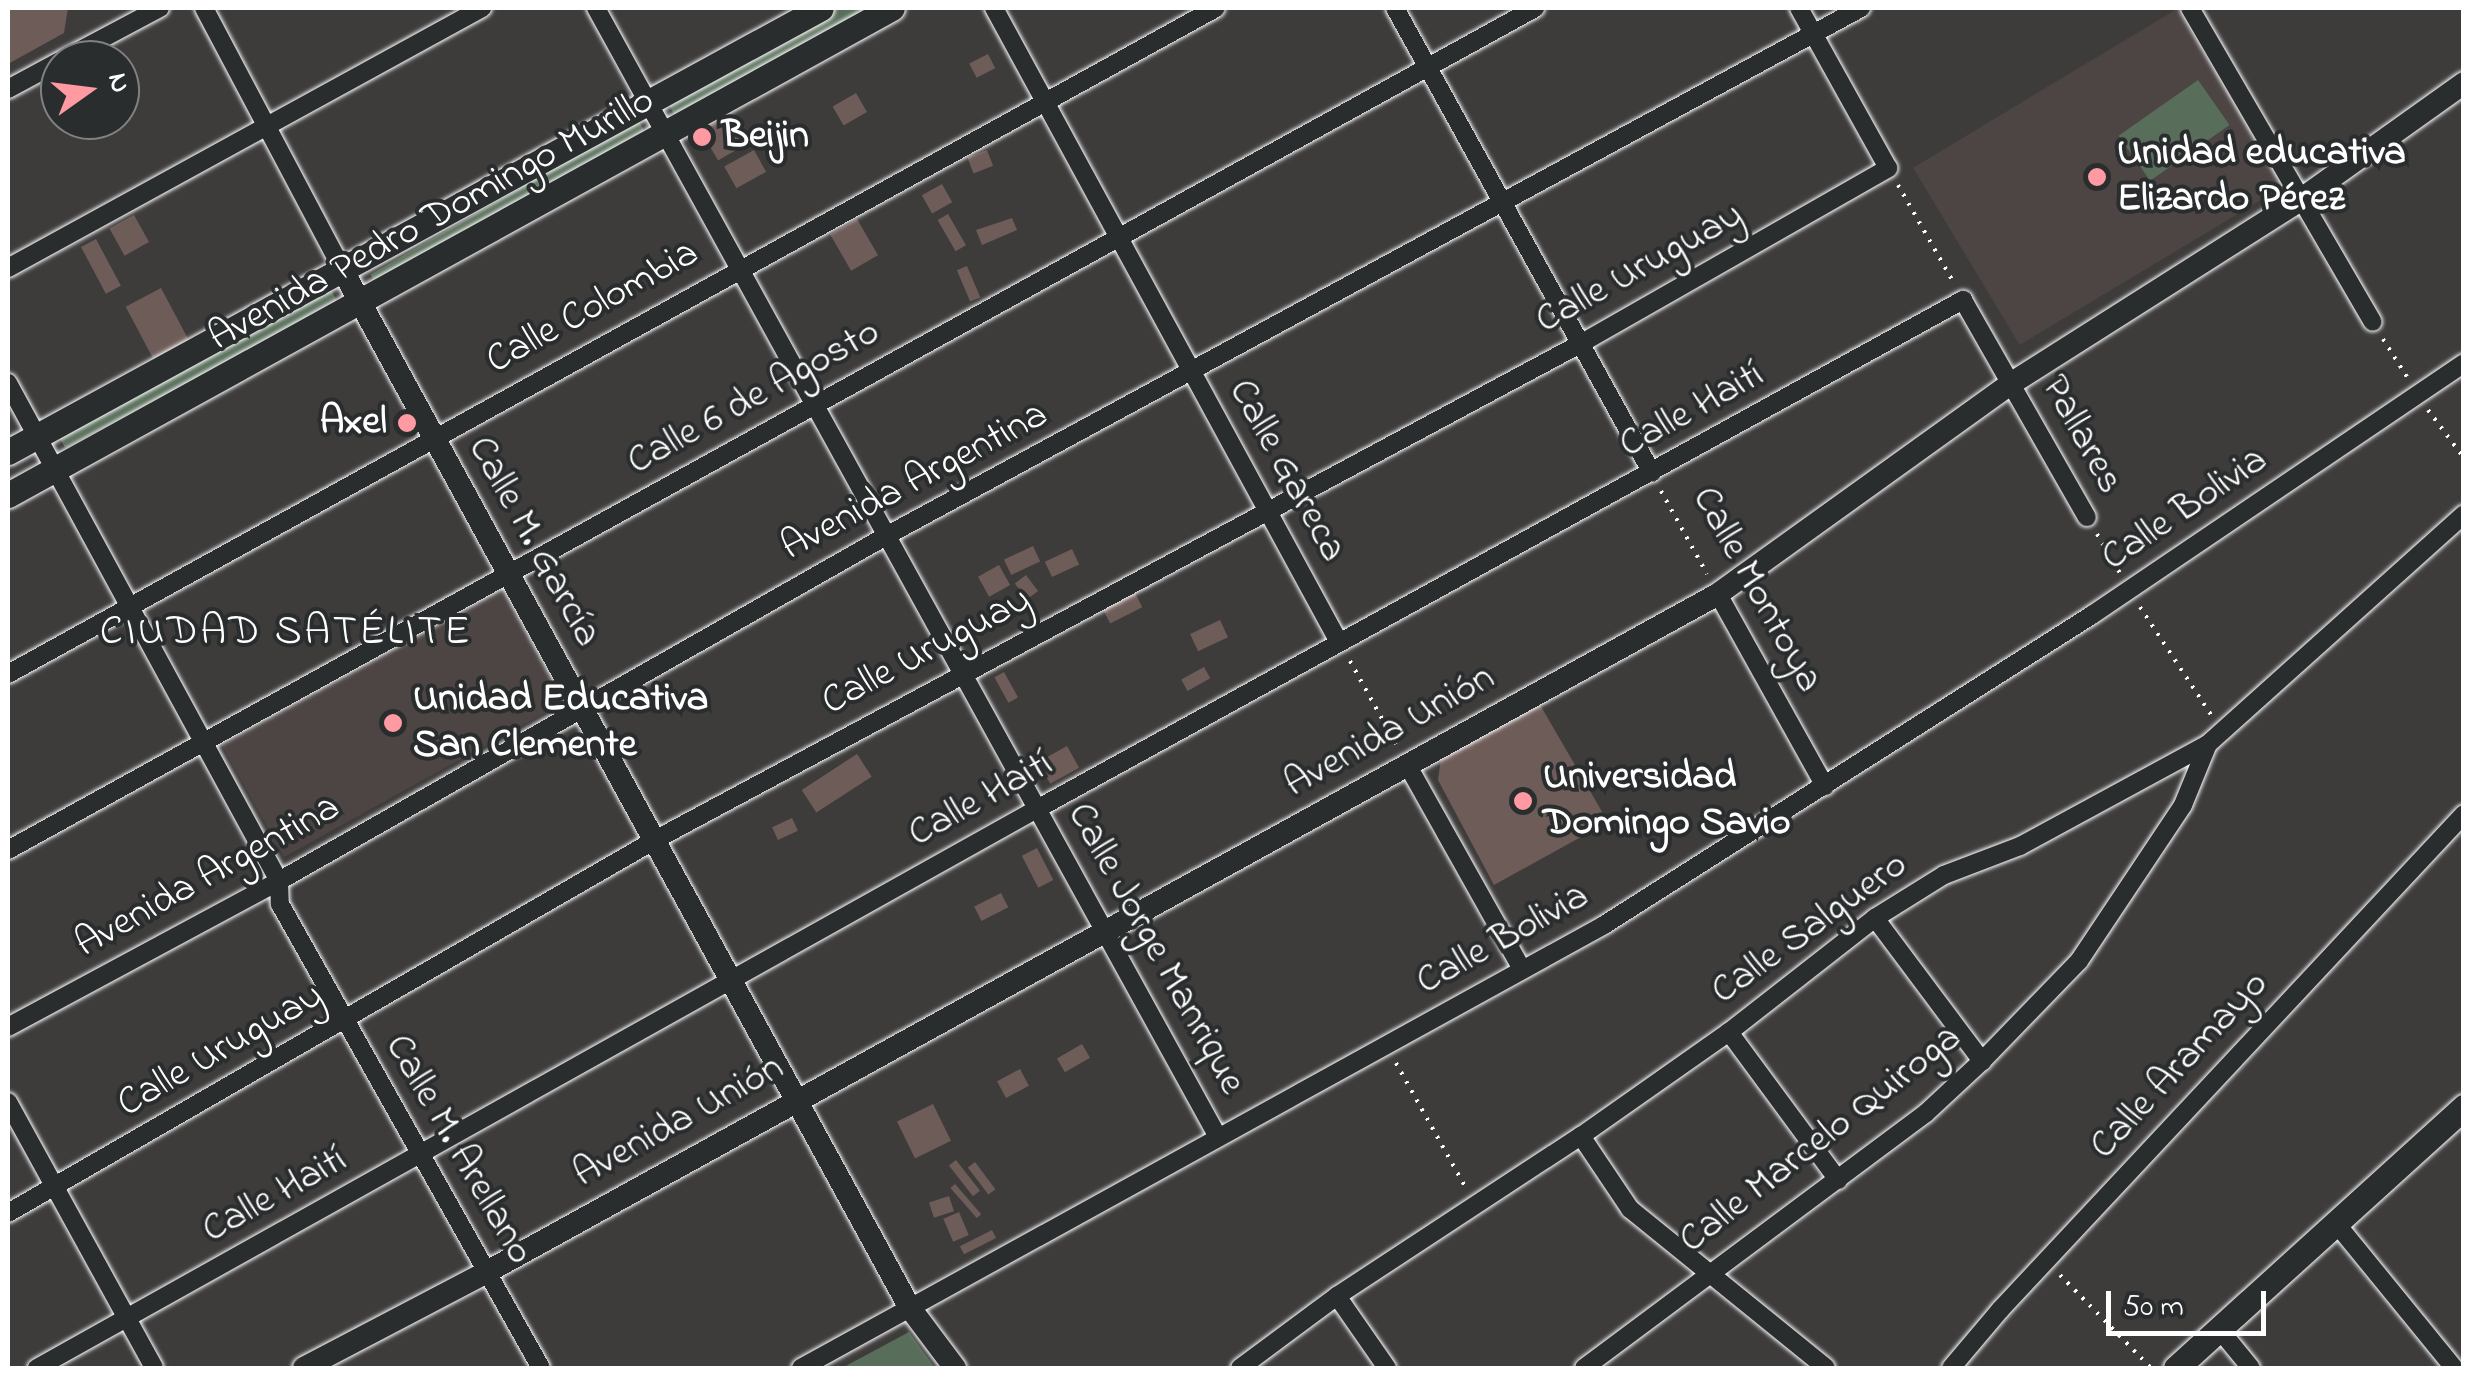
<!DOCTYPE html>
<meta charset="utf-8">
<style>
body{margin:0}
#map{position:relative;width:2471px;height:1376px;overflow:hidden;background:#3e3b3b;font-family:"Indie Flower",sans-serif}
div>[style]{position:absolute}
.built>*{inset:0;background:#4c4544;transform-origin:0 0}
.green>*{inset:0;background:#586e5a;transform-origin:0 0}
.building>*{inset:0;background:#6e5c59;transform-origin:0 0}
.path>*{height:4px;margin-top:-2px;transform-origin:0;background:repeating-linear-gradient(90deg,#fff 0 2.5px,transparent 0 10.5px)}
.roads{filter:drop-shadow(0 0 2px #fff) drop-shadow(0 0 2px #fff)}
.minor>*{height:18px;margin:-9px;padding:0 9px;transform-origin:9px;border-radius:9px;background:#2a2d2e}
.tertiary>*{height:22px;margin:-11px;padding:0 11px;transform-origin:11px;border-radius:11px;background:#2a2d2e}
.secondary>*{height:25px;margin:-12.5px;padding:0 12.5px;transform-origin:12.5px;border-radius:12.5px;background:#2a2d2e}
.dots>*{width:28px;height:28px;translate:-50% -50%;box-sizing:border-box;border:5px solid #2a2d2e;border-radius:50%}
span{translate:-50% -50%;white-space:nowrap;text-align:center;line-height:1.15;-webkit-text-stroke:8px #2a2d2e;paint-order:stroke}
.poi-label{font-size:40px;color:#fff;font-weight:700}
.left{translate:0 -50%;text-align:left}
.right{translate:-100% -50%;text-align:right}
.street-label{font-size:40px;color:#fff}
.neighbourhood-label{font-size:42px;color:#fff;letter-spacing:2.5px}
.frame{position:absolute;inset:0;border:10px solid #fff;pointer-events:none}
.north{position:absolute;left:40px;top:40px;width:100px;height:100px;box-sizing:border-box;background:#2a2d2e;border:2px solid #7f8182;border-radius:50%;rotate:76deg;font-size:28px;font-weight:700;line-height:40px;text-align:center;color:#fff}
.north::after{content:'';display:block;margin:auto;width:35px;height:45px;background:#ff9aa2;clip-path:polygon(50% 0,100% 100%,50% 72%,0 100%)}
.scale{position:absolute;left:2106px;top:1291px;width:160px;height:45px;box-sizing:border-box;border:5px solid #fff;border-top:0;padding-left:12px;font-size:30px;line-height:35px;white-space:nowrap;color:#fff;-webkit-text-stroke:8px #2a2d2e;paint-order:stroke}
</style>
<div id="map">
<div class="built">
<div style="left:2177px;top:9px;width:207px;height:308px;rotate:59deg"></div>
<div style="left:502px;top:590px;width:128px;height:320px;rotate:61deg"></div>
</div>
<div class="green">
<div style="clip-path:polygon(838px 8px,873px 8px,676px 118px,668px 103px)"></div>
<div style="left:2198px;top:80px;width:55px;height:97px;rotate:55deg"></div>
<div style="left:638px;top:120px;width:16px;height:309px;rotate:60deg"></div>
<div style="left:330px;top:288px;width:17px;height:309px;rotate:62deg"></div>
<div style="clip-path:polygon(909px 1332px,935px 1368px,842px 1368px)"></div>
</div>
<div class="building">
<div style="clip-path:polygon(8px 8px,68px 8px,64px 33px,8px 64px)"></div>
<div style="left:988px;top:54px;width:16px;height:21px;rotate:63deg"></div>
<div style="left:856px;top:93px;width:22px;height:27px;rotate:60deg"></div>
<div style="left:727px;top:116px;width:34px;height:30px;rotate:60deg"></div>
<div style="left:754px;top:150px;width:25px;height:34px;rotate:61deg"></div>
<div style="left:987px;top:150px;width:17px;height:21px;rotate:69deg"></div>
<div style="left:942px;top:184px;width:21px;height:23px;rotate:61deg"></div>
<div style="left:948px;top:214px;width:36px;height:12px;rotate:60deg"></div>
<div style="left:134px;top:215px;width:31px;height:28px;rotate:61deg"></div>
<div style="clip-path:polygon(1012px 218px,1017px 230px,982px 245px,976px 230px)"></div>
<div style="left:857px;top:219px;width:42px;height:31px;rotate:60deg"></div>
<div style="left:96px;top:239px;width:53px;height:17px;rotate:62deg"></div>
<div style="left:967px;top:266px;width:34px;height:11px;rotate:67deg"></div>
<div style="left:161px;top:288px;width:61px;height:40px;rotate:62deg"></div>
<div style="left:1033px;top:546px;width:17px;height:32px;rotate:65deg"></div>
<div style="left:1072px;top:549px;width:17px;height:30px;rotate:65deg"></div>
<div style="left:999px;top:565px;width:23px;height:24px;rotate:61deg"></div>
<div style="left:1026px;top:575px;width:20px;height:14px;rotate:53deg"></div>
<div style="left:1135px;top:593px;width:16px;height:36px;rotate:63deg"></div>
<div style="left:1220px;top:620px;width:19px;height:33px;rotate:65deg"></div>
<div style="left:1204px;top:667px;width:13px;height:26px;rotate:61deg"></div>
<div style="left:1004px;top:672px;width:29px;height:11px;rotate:61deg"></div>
<div style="clip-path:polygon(1539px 703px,1608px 822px,1494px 885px,1438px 780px,1441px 759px)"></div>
<div style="left:1067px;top:746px;width:25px;height:33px;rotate:61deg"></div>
<div style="left:857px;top:754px;width:27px;height:66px;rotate:57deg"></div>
<div style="left:792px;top:818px;width:14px;height:22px;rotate:65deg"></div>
<div style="left:1037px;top:848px;width:36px;height:17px;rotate:63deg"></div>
<div style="left:1001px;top:893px;width:16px;height:30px;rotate:63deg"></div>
<div style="left:1082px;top:1044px;width:16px;height:29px;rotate:60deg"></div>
<div style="left:1020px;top:1069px;width:19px;height:26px;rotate:62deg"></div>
<div style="left:933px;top:1104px;width:41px;height:40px;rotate:64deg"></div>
<div style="left:956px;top:1160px;width:39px;height:9px;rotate:52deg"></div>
<div style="left:975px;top:1162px;width:34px;height:9px;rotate:53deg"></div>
<div style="left:955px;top:1184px;width:40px;height:6px;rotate:49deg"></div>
<div style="left:949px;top:1196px;width:16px;height:21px;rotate:72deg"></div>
<div style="left:959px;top:1212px;width:25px;height:17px;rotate:67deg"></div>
<div style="left:992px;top:1230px;width:9px;height:36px;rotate:63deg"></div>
</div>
<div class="path">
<div style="left:1898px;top:185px;width:115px;rotate:60.3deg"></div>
<div style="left:2383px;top:339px;width:45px;rotate:57.7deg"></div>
<div style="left:2428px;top:410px;width:60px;rotate:53.1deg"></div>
<div style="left:1661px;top:491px;width:95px;rotate:61deg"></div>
<div style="left:2097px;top:534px;width:45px;rotate:59.5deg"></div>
<div style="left:2140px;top:607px;width:131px;rotate:56.6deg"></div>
<div style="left:1350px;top:661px;width:95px;rotate:61deg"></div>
<div style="left:1396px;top:1063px;width:145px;rotate:60.8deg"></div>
<div style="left:2060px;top:1275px;width:130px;rotate:45.6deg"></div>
</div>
<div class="roads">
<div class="minor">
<div style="left:204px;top:8px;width:295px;rotate:62.1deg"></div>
<div style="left:596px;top:8px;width:1289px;rotate:61.15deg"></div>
<div style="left:994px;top:8px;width:722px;rotate:61.45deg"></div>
<div style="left:1395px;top:8px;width:531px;rotate:61.07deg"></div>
<div style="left:2190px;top:8px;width:363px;rotate:59.8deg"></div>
<div style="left:62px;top:60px;width:111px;rotate:-28deg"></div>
<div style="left:8px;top:89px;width:59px;rotate:-28.3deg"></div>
<div style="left:8px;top:268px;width:541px;rotate:-28.75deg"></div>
<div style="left:8px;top:383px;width:567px;rotate:61.45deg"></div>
<div style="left:279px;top:881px;width:23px;rotate:88deg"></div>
<div style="left:280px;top:904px;width:532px;rotate:60.64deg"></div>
<div style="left:1718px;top:594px;width:220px;rotate:60.9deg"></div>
<div style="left:8px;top:674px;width:1379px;rotate:-28.87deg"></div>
<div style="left:1408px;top:766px;width:231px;rotate:60.7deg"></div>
<div style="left:8px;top:850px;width:1744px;rotate:-28.87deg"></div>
<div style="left:1875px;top:918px;width:179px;rotate:53.2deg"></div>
<div style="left:8px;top:1027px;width:308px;rotate:-28.3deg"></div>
<div style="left:279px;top:881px;width:698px;rotate:-29.61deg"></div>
<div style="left:886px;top:536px;width:1109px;rotate:-28.44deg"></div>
<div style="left:1729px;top:1032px;width:184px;rotate:53.6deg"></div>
<div style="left:8px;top:1102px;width:303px;rotate:61.2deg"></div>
<div style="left:1581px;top:1136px;width:88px;rotate:56.1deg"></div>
<div style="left:1630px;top:1209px;width:252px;rotate:39deg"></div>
<div style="left:8px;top:1213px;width:745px;rotate:-29.97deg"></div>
<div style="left:653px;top:841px;width:1052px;rotate:-28.2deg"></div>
<div style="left:1580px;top:344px;width:355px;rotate:-29.7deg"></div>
<div style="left:1888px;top:168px;width:183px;rotate:-119.1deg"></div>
<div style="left:2335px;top:1222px;width:188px;rotate:50.8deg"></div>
<div style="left:1337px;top:1296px;width:88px;rotate:55.2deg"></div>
<div style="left:2219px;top:1329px;width:50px;rotate:50.6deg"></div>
<div style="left:37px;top:1368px;width:1146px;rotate:-29.21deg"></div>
<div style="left:1037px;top:809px;width:1057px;rotate:-28.8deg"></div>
<div style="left:1963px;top:300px;width:250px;rotate:60.3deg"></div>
<div style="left:801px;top:1368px;width:917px;rotate:-28.88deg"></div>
<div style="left:1604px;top:925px;width:578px;rotate:-32.43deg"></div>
<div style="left:2092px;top:615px;width:449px;rotate:-34.1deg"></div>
<div style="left:1240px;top:1368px;width:121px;rotate:-36.6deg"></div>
<div style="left:1337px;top:1296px;width:292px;rotate:-33.3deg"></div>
<div style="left:1581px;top:1136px;width:181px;rotate:-35.1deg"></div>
<div style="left:1729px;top:1032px;width:185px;rotate:-38deg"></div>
<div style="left:1875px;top:918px;width:81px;rotate:-31.9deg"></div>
<div style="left:1944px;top:875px;width:81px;rotate:-20.9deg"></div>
<div style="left:2020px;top:846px;width:214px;rotate:-28.5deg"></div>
<div style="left:2208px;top:744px;width:344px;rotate:-41.9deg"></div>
<div style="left:1584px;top:1368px;width:427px;rotate:-36.7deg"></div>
<div style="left:1926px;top:1113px;width:76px;rotate:-42.9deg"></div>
<div style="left:1982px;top:1061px;width:139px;rotate:-45.9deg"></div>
<div style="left:2079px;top:961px;width:187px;rotate:-56.3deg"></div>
<div style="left:2183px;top:805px;width:66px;rotate:-67.7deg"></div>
<div style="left:1951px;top:1368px;width:76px;rotate:-49.8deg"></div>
<div style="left:2000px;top:1310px;width:679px;rotate:-46.91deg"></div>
</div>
<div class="tertiary">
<div style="left:342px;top:269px;width:1184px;rotate:61.34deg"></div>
<div style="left:910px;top:1308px;width:75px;rotate:53.1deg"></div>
<div style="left:304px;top:1368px;width:207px;rotate:-27.7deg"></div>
<div style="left:487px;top:1272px;width:1405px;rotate:-28.84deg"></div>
<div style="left:1718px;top:594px;width:362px;rotate:-35.7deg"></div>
<div style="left:2012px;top:383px;width:341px;rotate:-32.4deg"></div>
<div style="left:2300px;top:200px;width:201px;rotate:-35.5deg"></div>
</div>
<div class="secondary">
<div style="left:8px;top:452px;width:926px;rotate:-28.64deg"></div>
<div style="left:8px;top:495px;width:1009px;rotate:-28.85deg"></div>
<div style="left:2176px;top:1368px;width:389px;rotate:-42.2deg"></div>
</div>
</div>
<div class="dots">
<div style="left:702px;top:137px;background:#ff9aa2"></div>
<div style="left:2097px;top:177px;background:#ff9aa2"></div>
<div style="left:407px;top:423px;background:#ff9aa2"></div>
<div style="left:393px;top:723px;background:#ff9aa2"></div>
<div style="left:1523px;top:801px;background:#ff9aa2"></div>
</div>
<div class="poi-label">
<span class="left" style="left:722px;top:137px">Beijin</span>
<span class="left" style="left:2117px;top:177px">Unidad educativa<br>Elizardo Pérez</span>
<span class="right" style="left:387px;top:423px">Axel</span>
<span class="left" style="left:413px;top:723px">Unidad Educativa<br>San Clemente</span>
<span class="left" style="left:1543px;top:801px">Universidad<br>Domingo Savio</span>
</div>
<div class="street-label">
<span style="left:432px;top:220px;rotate:-29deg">Avenida Pedro Domingo Murillo</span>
<span style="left:1640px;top:269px;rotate:-29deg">Calle Uruguay</span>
<span style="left:593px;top:308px;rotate:-29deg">Calle Colombia</span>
<span style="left:754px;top:398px;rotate:-29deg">Calle 6 de Agosto</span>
<span style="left:1692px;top:411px;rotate:-29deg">Calle Haití</span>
<span style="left:2081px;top:435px;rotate:61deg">Pallares</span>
<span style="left:1286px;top:471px;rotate:61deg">Calle Gareca</span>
<span style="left:915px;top:482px;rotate:-28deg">Avenida Argentina</span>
<span style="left:2185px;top:510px;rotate:-34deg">Calle Bolivia</span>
<span style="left:533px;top:542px;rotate:61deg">Calle M. García</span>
<span style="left:1756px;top:590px;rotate:61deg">Calle Montoya</span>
<span style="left:927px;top:652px;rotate:-28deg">Calle Uruguay</span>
<span style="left:1390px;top:732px;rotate:-29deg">Avenida Unión</span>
<span style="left:981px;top:800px;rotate:-29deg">Calle Haití</span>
<span style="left:208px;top:877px;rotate:-29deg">Avenida Argentina</span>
<span style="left:1810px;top:929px;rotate:-36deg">Calle Salguero</span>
<span style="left:1503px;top:940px;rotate:-29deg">Calle Bolivia</span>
<span style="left:1155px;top:949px;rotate:61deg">Calle Jorge Manrique</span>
<span style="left:221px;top:1051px;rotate:-30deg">Calle Uruguay</span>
<span style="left:2180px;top:1066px;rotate:-47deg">Calle Aramayo</span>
<span style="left:679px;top:1122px;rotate:-29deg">Avenida Unión</span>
<span style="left:1821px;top:1140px;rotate:-38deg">Calle Marcelo Quiroga</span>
<span style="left:458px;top:1150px;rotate:60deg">Calle M. Arellano</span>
<span style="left:275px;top:1196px;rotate:-29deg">Calle Haití</span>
</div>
<div class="neighbourhood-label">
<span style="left:286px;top:633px">CIUDAD SATÉLITE</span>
</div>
<div class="frame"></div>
<div class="north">N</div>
<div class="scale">50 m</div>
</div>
